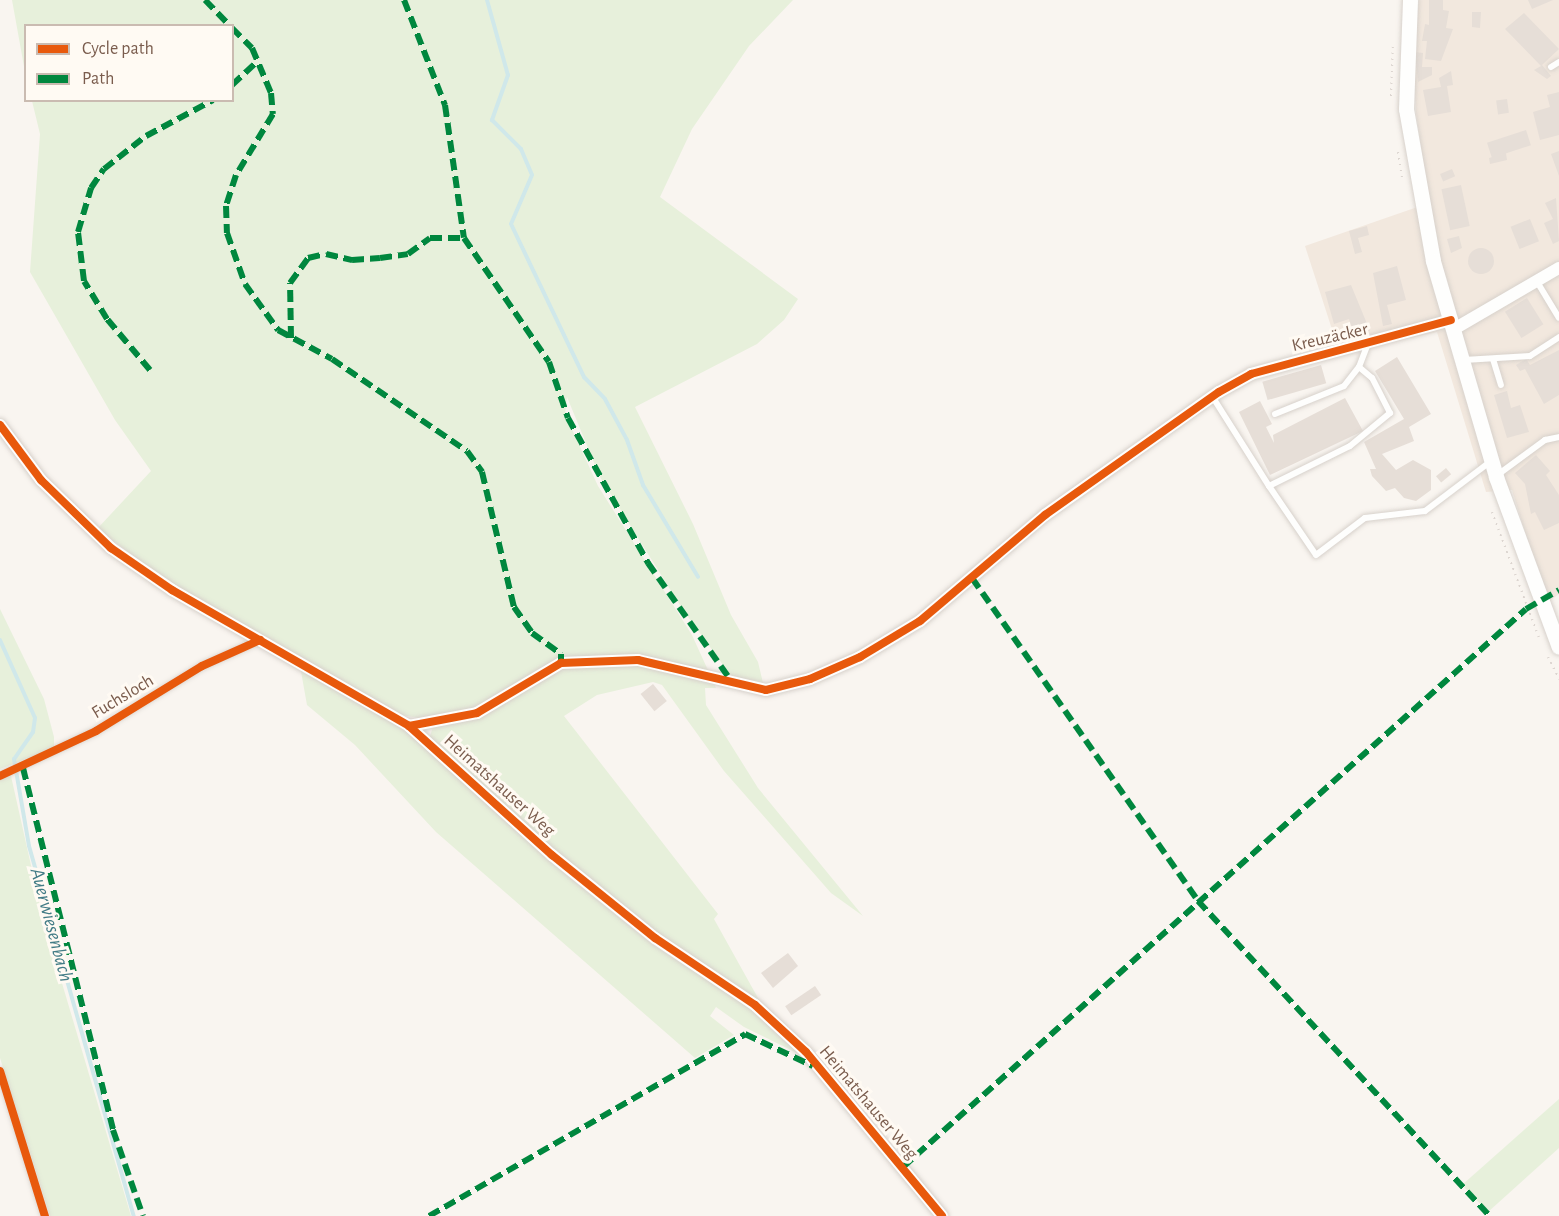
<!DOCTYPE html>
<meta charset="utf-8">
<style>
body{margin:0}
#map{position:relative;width:1559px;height:1216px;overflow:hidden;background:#f9f5f0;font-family:"Alegreya Sans",sans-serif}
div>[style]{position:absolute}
.residential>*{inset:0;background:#f2e8de}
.green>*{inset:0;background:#e7f0db}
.stream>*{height:4px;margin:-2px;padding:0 2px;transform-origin:2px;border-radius:2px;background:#d0e8ea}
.building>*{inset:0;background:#e6ded7;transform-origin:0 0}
.round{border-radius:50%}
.path>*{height:2px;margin-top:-1px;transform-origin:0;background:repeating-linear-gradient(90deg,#dcd5d0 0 1.5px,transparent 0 6px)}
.roads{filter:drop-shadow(0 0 2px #d7d1cb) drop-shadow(0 0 2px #d7d1cb)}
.service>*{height:6px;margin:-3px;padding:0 3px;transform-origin:3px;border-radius:3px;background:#fefefd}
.minor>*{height:12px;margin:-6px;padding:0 6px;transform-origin:6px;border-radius:6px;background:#fefefd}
.tertiary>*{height:15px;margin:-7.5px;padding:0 7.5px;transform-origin:7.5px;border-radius:7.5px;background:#fefefd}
.quiet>*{height:6px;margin-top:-3px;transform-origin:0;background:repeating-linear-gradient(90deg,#00873e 0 12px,transparent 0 18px)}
.cycleway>*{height:8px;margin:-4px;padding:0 4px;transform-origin:4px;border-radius:4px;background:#e8590c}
span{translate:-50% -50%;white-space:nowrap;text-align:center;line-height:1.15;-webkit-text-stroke:6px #fffaf3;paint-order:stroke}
.street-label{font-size:18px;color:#7a5c4d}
.water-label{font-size:20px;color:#437c86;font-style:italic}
.legend{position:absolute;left:24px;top:24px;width:210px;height:78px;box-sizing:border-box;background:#fffaf3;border:2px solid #cabbb1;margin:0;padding:8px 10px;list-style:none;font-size:18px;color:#7a5c4d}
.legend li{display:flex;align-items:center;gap:12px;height:30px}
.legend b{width:30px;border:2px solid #cabbb1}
</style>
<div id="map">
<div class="residential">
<div style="clip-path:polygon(1419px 0,1559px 0,1559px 594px,1547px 603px,1512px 490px,1486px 492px,1437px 332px,1340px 354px,1305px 246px,1429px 203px,1416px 112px,1413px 51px)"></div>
</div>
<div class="green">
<div style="clip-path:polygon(12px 0,793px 0,749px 46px,692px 129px,660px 197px,798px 299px,784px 320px,757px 344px,635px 407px,693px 524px,731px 615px,758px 662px,764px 687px,737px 684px,683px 610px,600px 477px,567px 397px,565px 414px,598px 486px,692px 635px,716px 688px,705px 688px,706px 705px,758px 788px,863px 916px,831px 893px,724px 771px,662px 685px,653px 682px,597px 695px,564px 716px,718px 914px,714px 919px,763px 1007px,653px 934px,597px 889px,429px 739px,433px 727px,489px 713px,509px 700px,503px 691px,473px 712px,424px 719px,402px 715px,176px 587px,97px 529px,151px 471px,115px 420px,30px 272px,40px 134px,32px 101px,232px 100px,232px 26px,26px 26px,25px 72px)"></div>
<div style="clip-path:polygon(0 609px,44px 699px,54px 737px,54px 748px,0 769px)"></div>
<div style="clip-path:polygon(300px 666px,408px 732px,548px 860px,653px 945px,752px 1009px,803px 1056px,744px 1027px,716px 1007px,710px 1016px,734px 1035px,695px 1058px,436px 832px,355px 745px,307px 705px)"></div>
<div style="clip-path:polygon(11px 776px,43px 919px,131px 1216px,50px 1216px,0 1058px,0 779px)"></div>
<div style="clip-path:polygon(1559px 1099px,1559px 1148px,1488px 1212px,1462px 1185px)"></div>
</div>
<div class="stream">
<div style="left:487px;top:0;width:78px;rotate:74.4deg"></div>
<div style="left:508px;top:75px;width:48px;rotate:109.6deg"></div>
<div style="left:492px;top:120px;width:41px;rotate:45deg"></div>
<div style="left:521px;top:149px;width:28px;rotate:67deg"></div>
<div style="left:532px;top:175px;width:53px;rotate:113.2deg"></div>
<div style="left:511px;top:224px;width:170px;rotate:64.5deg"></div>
<div style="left:584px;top:377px;width:30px;rotate:46deg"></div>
<div style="left:605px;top:399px;width:47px;rotate:61.8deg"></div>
<div style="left:627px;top:440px;width:48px;rotate:70.4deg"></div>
<div style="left:643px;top:485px;width:107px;rotate:59.1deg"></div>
<div style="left:0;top:640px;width:85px;rotate:65.8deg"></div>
<div style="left:35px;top:718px;width:14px;rotate:98deg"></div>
<div style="left:33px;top:732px;width:33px;rotate:125deg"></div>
<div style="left:14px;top:759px;width:88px;rotate:80.2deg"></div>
<div style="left:29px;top:846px;width:385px;rotate:74.2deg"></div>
</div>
<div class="building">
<div style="clip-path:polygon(1429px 0,1443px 0,1443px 10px,1449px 11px,1446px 28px,1453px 29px,1441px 61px,1425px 59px,1427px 41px,1422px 41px,1425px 24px,1429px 25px)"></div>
<div style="clip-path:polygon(1528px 0,1553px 0,1532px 9px)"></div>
<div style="clip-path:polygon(1472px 12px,1481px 12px,1480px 28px,1472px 27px)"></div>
<div style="clip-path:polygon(1524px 13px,1559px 49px,1542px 65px,1551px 76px,1547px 79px,1534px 70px,1541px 66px,1505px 29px)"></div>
<div style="clip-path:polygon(1415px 52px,1423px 53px,1422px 67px,1432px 67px,1432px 75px,1418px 82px)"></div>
<div style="clip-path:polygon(1451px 71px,1453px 85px,1447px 86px,1451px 112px,1428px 116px,1423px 90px,1441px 87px,1439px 78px)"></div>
<div style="clip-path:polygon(1559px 92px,1559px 135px,1540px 140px,1533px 112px,1550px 107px,1547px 95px)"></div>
<div style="left:1507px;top:99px;width:14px;height:11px;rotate:82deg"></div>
<div style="left:1526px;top:130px;width:16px;height:41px;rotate:72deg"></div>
<div style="clip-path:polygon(1559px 151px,1559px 176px,1551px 154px)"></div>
<div style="clip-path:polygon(1506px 153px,1507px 160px,1490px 164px,1489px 158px)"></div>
<div style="left:1452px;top:169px;width:8px;height:13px;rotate:67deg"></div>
<div style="left:1461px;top:185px;width:42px;height:20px;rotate:78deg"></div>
<div style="clip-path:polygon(1556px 198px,1559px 241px,1553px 244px,1544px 223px,1553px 219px,1545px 203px)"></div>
<div style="left:1530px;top:219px;width:24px;height:21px;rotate:68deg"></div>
<div style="clip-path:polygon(1367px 226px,1369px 235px,1358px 238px,1362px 252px,1355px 254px,1349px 231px)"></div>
<div style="clip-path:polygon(1459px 236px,1462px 248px,1451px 253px,1447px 239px)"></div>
<div class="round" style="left:1468px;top:248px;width:26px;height:26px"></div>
<div style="clip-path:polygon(1397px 266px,1406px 300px,1387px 305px,1392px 324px,1383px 326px,1373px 273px)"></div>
<div style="clip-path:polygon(1351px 285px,1370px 331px,1354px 335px,1349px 319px,1334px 324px,1325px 292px)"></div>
<div style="left:1527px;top:298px;width:31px;height:26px;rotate:58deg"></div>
<div style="clip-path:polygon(1559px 350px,1559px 395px,1544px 404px,1525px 369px,1520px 371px,1516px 365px,1526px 359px,1530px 365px)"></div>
<div style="clip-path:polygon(1397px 357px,1431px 414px,1409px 427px,1414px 441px,1382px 454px,1396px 470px,1413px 460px,1431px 470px,1431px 490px,1416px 501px,1404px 498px,1395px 488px,1386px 491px,1372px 476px,1370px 469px,1376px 469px,1364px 442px,1404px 419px,1375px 371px)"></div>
<div style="left:1321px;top:365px;width:19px;height:61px;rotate:74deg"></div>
<div style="clip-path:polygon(1507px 391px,1511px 408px,1520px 405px,1529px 432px,1507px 438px,1494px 395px)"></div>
<div style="clip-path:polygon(1345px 398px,1363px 431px,1270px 475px,1239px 412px,1260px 401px,1272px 424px,1266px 427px,1274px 443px,1273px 435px)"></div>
<div style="clip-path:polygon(1536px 455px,1550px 471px,1546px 475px,1559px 495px,1559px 523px,1544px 530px,1535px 512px,1531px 514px,1525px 484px,1515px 473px)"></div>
<div style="left:1446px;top:468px;width:8px;height:13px;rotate:50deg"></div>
<div style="left:653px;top:684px;width:22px;height:16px;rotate:51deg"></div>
<div style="clip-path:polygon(788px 953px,798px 966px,773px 988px,761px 973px)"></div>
<div style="left:815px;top:986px;width:11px;height:36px;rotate:56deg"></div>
</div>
<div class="path">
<div style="left:1391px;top:96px;width:51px;rotate:-87.8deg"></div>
<div style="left:1398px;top:152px;width:30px;rotate:81deg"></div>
<div style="left:1492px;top:512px;width:134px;rotate:69.5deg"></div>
<div style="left:1548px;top:657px;width:25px;rotate:63deg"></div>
</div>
<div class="roads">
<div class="service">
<div style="left:1551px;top:67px;width:9px;rotate:-32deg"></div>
<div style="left:1536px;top:280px;width:44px;rotate:58.8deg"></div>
<div style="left:1493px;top:359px;width:27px;rotate:73deg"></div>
<div style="left:1464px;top:360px;width:66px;rotate:-3.5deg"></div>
<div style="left:1530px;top:356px;width:35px;rotate:-33deg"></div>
<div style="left:1212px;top:396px;width:107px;rotate:57.7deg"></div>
<div style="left:1269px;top:486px;width:90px;rotate:-26.3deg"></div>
<div style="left:1350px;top:446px;width:52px;rotate:-39.5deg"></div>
<div style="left:1390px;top:413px;width:39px;rotate:-117deg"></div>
<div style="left:1372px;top:378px;width:17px;rotate:-140deg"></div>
<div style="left:1275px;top:414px;width:74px;rotate:-22.1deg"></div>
<div style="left:1344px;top:386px;width:24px;rotate:-52deg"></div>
<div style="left:1359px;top:367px;width:25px;rotate:-69deg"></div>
<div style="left:1496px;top:476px;width:61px;rotate:-36.3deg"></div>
<div style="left:1545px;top:440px;width:14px;rotate:-12deg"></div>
<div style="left:1269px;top:486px;width:83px;rotate:55.7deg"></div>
<div style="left:1316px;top:555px;width:61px;rotate:-37.1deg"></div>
<div style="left:1365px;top:518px;width:60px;rotate:-6.7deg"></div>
<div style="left:1425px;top:511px;width:83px;rotate:-37.1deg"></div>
<div style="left:0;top:776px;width:106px;rotate:-25.1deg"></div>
<div style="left:96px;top:731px;width:124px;rotate:-31.5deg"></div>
<div style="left:202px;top:666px;width:64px;rotate:-24.1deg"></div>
<div style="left:0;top:1071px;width:152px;rotate:72.8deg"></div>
</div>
<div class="minor">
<div style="left:1454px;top:329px;width:121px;rotate:-30.2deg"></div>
<div style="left:0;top:425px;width:69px;rotate:53.3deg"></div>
<div style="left:41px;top:480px;width:98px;rotate:44.2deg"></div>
<div style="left:111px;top:548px;width:74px;rotate:34.5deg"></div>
<div style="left:172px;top:590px;width:273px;rotate:29.8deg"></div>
<div style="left:409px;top:726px;width:193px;rotate:42.1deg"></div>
<div style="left:552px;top:855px;width:132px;rotate:38.9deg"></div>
<div style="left:655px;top:938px;width:120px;rotate:33.8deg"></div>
<div style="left:755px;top:1005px;width:69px;rotate:42.7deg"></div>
<div style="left:806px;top:1052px;width:213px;rotate:50.3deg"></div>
<div style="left:409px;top:726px;width:69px;rotate:-10.8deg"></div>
<div style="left:477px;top:713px;width:98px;rotate:-30.8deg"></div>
<div style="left:561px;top:663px;width:77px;rotate:-2.2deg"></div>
<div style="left:638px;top:660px;width:131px;rotate:13.2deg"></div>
<div style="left:766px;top:690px;width:45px;rotate:-14deg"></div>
<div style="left:810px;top:679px;width:55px;rotate:-23.7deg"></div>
<div style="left:860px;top:657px;width:70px;rotate:-31deg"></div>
<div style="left:920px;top:621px;width:164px;rotate:-40.3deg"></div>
<div style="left:1045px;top:515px;width:213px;rotate:-35.3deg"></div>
<div style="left:1219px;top:392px;width:37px;rotate:-29deg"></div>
<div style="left:1251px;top:374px;width:207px;rotate:-15.1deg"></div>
</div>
<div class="tertiary">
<div style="left:1410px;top:0;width:109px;rotate:92.1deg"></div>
<div style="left:1406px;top:109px;width:154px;rotate:79.9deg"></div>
<div style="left:1433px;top:261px;width:225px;rotate:73.7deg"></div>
<div style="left:1496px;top:477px;width:181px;rotate:69.7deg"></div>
</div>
</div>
<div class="quiet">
<div style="left:205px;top:0;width:36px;rotate:46deg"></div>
<div style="left:404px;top:0;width:113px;rotate:68.7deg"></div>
<div style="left:445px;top:105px;width:134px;rotate:81.9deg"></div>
<div style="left:464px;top:238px;width:150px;rotate:55.6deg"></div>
<div style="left:549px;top:362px;width:59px;rotate:71.3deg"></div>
<div style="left:568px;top:418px;width:166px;rotate:61.1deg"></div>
<div style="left:648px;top:563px;width:146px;rotate:54.8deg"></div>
<div style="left:232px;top:28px;width:28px;rotate:45deg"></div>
<div style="left:252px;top:48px;width:49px;rotate:67.1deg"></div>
<div style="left:271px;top:93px;width:21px;rotate:85deg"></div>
<div style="left:273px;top:114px;width:71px;rotate:121.2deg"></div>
<div style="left:236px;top:175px;width:33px;rotate:108deg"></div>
<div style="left:226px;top:206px;width:27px;rotate:88deg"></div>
<div style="left:227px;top:233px;width:54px;rotate:70.6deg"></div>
<div style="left:245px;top:284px;width:57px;rotate:54.3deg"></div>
<div style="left:278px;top:330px;width:61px;rotate:28.2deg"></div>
<div style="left:332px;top:359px;width:163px;rotate:34.3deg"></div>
<div style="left:467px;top:451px;width:26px;rotate:54deg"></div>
<div style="left:482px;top:472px;width:139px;rotate:76.7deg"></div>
<div style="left:514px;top:607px;width:32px;rotate:55deg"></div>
<div style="left:532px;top:633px;width:36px;rotate:36deg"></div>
<div style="left:561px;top:654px;width:9px;rotate:90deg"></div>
<div style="left:232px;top:85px;width:35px;rotate:-43deg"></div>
<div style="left:291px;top:338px;width:55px;rotate:-91deg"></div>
<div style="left:290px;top:283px;width:31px;rotate:-54deg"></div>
<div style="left:308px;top:258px;width:18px;rotate:-13deg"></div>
<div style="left:326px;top:254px;width:27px;rotate:13deg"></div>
<div style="left:352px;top:260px;width:28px;rotate:-4deg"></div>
<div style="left:380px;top:258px;width:28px;rotate:-8deg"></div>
<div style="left:408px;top:254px;width:27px;rotate:-36deg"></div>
<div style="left:430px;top:238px;width:34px"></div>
<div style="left:150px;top:370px;width:67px;rotate:-130.1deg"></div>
<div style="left:107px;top:319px;width:44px;rotate:-121.2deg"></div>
<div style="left:84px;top:281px;width:49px;rotate:-97deg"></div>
<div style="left:78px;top:232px;width:46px;rotate:-73.5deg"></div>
<div style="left:91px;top:188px;width:23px;rotate:-56deg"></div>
<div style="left:104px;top:169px;width:53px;rotate:-38.2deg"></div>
<div style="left:146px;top:136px;width:76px;rotate:-28.2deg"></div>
<div style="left:972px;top:578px;width:394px;rotate:55deg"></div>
<div style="left:1198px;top:901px;width:430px;rotate:47.2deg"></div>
<div style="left:23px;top:768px;width:373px;rotate:76deg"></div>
<div style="left:113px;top:1130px;width:91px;rotate:70.8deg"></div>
<div style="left:903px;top:1167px;width:836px;rotate:-41.85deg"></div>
<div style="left:1526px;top:609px;width:38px;rotate:-30deg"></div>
<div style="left:429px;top:1216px;width:365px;rotate:-29.9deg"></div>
<div style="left:745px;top:1034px;width:75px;rotate:25.2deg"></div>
</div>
<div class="cycleway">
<div style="left:0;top:425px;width:69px;rotate:53.3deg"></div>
<div style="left:41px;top:480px;width:98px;rotate:44.2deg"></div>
<div style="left:111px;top:548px;width:74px;rotate:34.5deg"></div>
<div style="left:172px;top:590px;width:273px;rotate:29.8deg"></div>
<div style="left:409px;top:726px;width:193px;rotate:42.1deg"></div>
<div style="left:552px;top:855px;width:132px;rotate:38.9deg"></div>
<div style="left:655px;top:938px;width:120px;rotate:33.8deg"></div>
<div style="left:755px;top:1005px;width:69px;rotate:42.7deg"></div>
<div style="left:806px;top:1052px;width:213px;rotate:50.3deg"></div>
<div style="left:409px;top:726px;width:69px;rotate:-10.8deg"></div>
<div style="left:477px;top:713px;width:98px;rotate:-30.8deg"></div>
<div style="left:561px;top:663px;width:77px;rotate:-2.2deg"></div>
<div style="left:638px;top:660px;width:131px;rotate:13.2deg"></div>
<div style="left:766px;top:690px;width:45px;rotate:-14deg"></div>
<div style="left:810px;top:679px;width:55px;rotate:-23.7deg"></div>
<div style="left:860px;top:657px;width:70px;rotate:-31deg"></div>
<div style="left:920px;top:621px;width:164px;rotate:-40.3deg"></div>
<div style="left:1045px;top:515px;width:213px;rotate:-35.3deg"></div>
<div style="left:1219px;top:392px;width:37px;rotate:-29deg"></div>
<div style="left:1251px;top:374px;width:207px;rotate:-15.1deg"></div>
<div style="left:0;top:776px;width:106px;rotate:-25.1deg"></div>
<div style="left:96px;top:731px;width:124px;rotate:-31.5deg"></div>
<div style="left:202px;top:666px;width:64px;rotate:-24.1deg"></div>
<div style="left:0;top:1071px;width:152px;rotate:72.8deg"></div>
</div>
<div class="street-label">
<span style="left:1330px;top:338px;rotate:-13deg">Kreuzäcker</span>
<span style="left:123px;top:697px;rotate:-31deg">Fuchsloch</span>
<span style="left:499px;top:786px;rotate:42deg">Heimatshauser Weg</span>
<span style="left:868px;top:1103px;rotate:50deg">Heimatshauser Weg</span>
</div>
<div class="water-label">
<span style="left:51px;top:925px;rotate:75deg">Auerwiesenbach</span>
</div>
<ul class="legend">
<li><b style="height:8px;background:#e8590c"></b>Cycle path</li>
<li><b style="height:8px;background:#00873e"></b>Path</li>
</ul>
</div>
